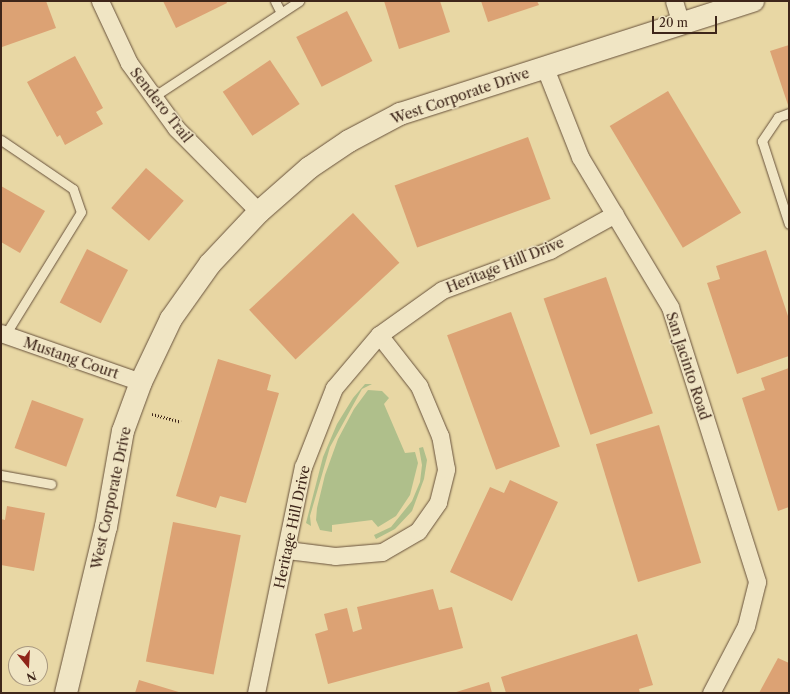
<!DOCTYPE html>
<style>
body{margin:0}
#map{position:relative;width:790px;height:694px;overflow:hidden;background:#e8d7a4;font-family:"Libre Caslon Text",serif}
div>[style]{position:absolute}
.green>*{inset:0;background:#afbf8b}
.building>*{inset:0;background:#dca274;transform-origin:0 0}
.path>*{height:2.5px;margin-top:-1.25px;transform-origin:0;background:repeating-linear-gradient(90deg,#3e261a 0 1px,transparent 0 3px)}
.roads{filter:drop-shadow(0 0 1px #68523c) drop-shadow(0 0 1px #68523c)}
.lane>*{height:9px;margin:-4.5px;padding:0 4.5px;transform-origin:4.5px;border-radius:4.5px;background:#f0e5c4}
.street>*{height:17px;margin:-8.5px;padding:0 8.5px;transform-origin:8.5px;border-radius:8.5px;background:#f0e5c4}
.secondary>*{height:22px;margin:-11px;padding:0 11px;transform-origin:11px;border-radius:11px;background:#f0e5c4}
span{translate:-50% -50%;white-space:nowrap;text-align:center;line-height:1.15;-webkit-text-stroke:3px #f0e5c4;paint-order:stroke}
.street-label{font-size:14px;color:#3e261a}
.frame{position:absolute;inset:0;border:2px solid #3e261a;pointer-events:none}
.north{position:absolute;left:8px;top:646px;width:40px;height:40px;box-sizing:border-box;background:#f0e5c4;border:1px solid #a99980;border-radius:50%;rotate:162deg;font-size:11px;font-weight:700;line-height:16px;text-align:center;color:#3e261a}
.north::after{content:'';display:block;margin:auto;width:14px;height:18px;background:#8f2418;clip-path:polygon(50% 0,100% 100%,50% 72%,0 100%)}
.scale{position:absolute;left:652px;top:16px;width:65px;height:18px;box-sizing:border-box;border:2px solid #3e261a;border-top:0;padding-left:5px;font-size:12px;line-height:14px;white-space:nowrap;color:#3e261a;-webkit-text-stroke:3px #f0e5c4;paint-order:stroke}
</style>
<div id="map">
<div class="green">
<div style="clip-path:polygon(365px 384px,372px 384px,362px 389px,330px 447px,310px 516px,311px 526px,306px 523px,323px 457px,337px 424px,353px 398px)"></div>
<div style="clip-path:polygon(368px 390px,382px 391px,389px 398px,384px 404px,405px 453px,415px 452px,418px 463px,410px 495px,396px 516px,378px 527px,372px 520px,332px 525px,332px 532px,320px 530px,316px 520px,317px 508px,325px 475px,338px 439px,354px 409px)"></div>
<div style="clip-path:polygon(423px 447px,427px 460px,424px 479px,412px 511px,395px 529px,376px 539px,374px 535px,391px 527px,412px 501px,420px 482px,422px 465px,419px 448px)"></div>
</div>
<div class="building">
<div style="clip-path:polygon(1px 1px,46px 1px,56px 28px,2px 47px)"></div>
<div style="clip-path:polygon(163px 1px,226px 1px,227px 3px,176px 28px)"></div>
<div style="clip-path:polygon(384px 1px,440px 1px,450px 32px,399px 49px)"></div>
<div style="clip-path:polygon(481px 1px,537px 1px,539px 5px,488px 22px)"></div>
<div style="left:347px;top:11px;width:56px;height:57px;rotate:63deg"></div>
<div style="clip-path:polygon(789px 45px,789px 108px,770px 51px)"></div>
<div style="clip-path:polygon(75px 56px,103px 108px,96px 112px,103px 124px,65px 145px,60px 135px,57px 137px,27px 82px)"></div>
<div style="left:270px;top:60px;width:53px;height:57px;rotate:56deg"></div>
<div style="left:668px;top:91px;width:142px;height:68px;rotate:59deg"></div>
<div style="left:528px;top:137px;width:66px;height:142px;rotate:70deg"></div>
<div style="left:146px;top:168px;width:50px;height:53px;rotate:41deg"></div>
<div style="clip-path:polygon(1px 186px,45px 211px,20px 253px,1px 242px)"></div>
<div style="left:353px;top:213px;width:68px;height:142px;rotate:47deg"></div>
<div style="left:87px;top:249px;width:46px;height:60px;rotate:27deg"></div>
<div style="clip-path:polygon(766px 250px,789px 319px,789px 356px,737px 374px,707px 283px,720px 279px,716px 266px)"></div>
<div style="left:606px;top:277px;width:144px;height:66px;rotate:71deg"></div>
<div style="left:511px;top:312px;width:143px;height:68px;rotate:70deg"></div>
<div style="clip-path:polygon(218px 359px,271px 375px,267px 390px,279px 393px,246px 503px,220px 496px,216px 508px,176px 496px)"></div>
<div style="clip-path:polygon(789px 368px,789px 507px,778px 511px,742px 398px,765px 390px,761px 378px)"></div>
<div style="left:32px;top:400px;width:55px;height:51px;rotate:20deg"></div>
<div style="left:659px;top:425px;width:144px;height:66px;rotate:73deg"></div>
<div style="clip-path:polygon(510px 480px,558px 502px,512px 601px,450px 572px,490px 487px,504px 493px)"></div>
<div style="clip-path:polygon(7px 506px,45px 513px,34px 571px,1px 565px,1px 519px,5px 520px)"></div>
<div style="left:173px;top:522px;width:69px;height:142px;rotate:11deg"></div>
<div style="clip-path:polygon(433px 589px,439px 610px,452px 607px,463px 648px,328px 684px,315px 634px,328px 630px,324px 614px,347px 608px,353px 632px,362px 629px,357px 607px)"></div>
<div style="clip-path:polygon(637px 634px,653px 685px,639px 689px,640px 693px,506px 693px,501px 677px)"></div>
<div style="clip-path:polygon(778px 658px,789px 663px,789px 693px,759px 693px)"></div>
<div style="clip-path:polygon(139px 680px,182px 693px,135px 693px)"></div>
<div style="clip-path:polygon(489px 682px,492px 693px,453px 693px)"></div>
</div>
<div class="path">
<div style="left:152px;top:414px;width:30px;rotate:15deg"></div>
</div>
<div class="roads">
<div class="lane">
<div style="left:275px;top:1px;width:13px;rotate:63deg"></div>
<div style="left:153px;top:97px;width:175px;rotate:-33.3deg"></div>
<div style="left:789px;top:113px;width:12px;rotate:160deg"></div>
<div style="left:778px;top:117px;width:29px;rotate:124deg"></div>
<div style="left:762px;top:141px;width:87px;rotate:72deg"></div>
<div style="left:1px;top:140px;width:87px;rotate:34.2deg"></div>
<div style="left:73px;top:189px;width:24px;rotate:71deg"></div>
<div style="left:81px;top:212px;width:145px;rotate:121.7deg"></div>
<div style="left:1px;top:475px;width:51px;rotate:10.2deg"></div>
</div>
<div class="street">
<div style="left:100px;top:1px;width:68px;rotate:64.9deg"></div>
<div style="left:129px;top:63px;width:80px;rotate:54.1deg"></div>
<div style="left:176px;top:128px;width:118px;rotate:45.3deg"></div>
<div style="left:674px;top:1px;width:24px;rotate:73deg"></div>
<div style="left:545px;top:68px;width:96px;rotate:68.5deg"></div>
<div style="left:580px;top:157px;width:175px;rotate:59deg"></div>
<div style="left:670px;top:307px;width:288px;rotate:72.4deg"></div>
<div style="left:757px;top:582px;width:45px;rotate:104deg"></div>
<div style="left:746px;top:626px;width:76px;rotate:117.6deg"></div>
<div style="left:1px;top:333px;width:148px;rotate:19.3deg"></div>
<div style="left:287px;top:550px;width:48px;rotate:7.1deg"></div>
<div style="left:335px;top:556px;width:47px;rotate:-4.9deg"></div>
<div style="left:382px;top:552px;width:42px;rotate:-30.3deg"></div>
<div style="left:418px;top:531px;width:35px;rotate:-55deg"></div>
<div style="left:438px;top:502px;width:34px;rotate:-76deg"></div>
<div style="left:446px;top:469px;width:34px;rotate:-100deg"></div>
<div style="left:440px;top:436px;width:54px;rotate:-112.8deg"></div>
<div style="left:419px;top:386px;width:65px;rotate:-128.1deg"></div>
<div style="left:256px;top:693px;width:231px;rotate:-78.3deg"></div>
<div style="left:303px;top:467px;width:85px;rotate:-68.6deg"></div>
<div style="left:334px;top:388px;width:70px;rotate:-49.7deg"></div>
<div style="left:379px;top:335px;width:77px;rotate:-35.5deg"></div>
<div style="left:442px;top:290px;width:115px;rotate:-20.3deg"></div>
<div style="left:550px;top:250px;width:74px;rotate:-29deg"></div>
</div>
<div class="secondary">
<div style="left:66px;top:693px;width:171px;rotate:-76.5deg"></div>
<div style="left:106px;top:527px;width:97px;rotate:-80deg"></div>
<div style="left:123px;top:431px;width:52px;rotate:-69.8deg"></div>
<div style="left:141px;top:382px;width:70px;rotate:-64.5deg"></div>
<div style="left:171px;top:319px;width:67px;rotate:-54.7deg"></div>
<div style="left:210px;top:264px;width:71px;rotate:-46.7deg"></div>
<div style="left:259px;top:212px;width:67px;rotate:-41.3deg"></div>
<div style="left:309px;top:168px;width:48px;rotate:-34deg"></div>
<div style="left:349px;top:141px;width:58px;rotate:-27.9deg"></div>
<div style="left:400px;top:114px;width:371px;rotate:-17.8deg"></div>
</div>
</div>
<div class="street-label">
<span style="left:460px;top:96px;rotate:-19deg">West Corporate Drive</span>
<span style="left:161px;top:105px;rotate:52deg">Sendero Trail</span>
<span style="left:505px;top:265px;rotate:-22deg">Heritage Hill Drive</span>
<span style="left:71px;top:358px;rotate:19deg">Mustang Court</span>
<span style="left:688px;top:366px;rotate:72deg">San Jacinto Road</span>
<span style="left:111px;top:498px;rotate:-78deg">West Corporate Drive</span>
<span style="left:292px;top:527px;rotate:-78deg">Heritage Hill Drive</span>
</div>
<div class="frame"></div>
<div class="north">N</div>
<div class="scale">20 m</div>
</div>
